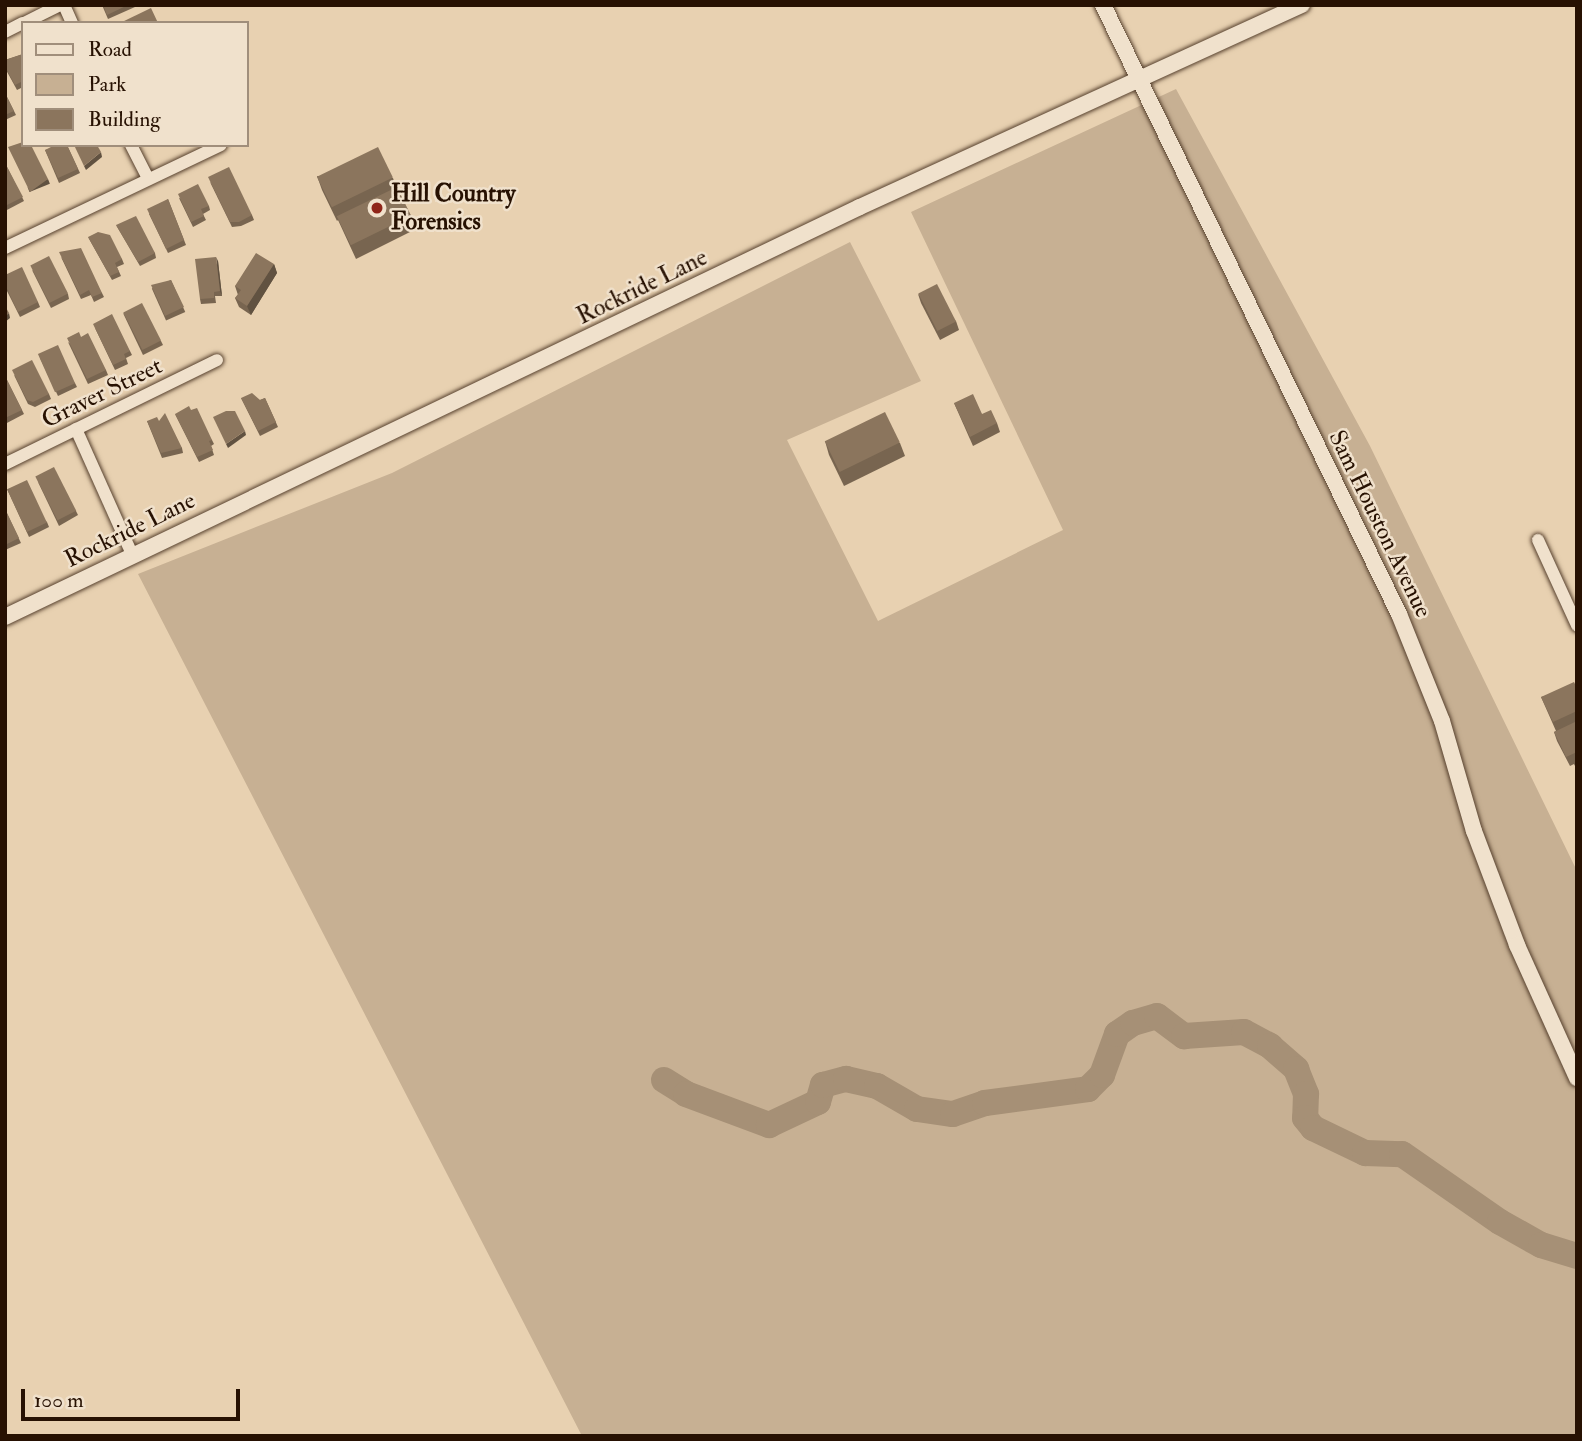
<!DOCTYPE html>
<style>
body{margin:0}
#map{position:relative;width:1582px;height:1441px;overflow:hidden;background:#e8d1b1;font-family:"IM FELL Double Pica",serif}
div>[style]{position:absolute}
.green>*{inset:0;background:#c7b093}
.river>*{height:26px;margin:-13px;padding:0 13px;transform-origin:13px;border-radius:13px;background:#a69076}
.roads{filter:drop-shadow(0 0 2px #57412e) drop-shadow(0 0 2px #57412e)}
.minor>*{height:12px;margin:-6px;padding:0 6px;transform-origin:6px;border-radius:6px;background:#f0e1cc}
.tertiary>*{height:16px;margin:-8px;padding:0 8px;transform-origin:8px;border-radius:8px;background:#f0e1cc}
.wall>*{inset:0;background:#786550;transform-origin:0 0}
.shaded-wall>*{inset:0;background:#615241;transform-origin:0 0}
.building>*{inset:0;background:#8b755d;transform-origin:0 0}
.dots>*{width:19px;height:19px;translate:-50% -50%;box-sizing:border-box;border:4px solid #f0e1cc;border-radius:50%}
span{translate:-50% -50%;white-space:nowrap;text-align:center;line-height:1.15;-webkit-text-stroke:5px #f0e1cc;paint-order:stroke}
.poi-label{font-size:24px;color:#271102;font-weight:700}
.left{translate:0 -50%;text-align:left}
.street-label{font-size:24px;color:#271102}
.frame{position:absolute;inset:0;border:7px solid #271102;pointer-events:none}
.legend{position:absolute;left:21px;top:21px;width:228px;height:126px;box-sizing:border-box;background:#f0e1cc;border:2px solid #a08e7b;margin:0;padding:9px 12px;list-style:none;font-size:21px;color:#271102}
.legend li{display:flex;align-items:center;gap:14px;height:35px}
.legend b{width:35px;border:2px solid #a08e7b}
.scale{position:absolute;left:21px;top:1389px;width:219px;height:32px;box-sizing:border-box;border:4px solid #271102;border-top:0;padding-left:9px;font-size:21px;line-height:24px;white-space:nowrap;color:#271102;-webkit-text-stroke:5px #f0e1cc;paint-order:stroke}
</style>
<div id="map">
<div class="green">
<div style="clip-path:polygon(1176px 89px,1370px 446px,1577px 871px,1577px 1436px,582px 1436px,138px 574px,392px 473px,850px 242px,921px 381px,787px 440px,878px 621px,1063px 530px,911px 212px)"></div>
</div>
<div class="river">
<div style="left:664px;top:1080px;width:26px;rotate:32deg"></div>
<div style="left:686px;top:1094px;width:89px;rotate:20.5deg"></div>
<div style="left:769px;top:1125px;width:54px;rotate:-25.1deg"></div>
<div style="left:818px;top:1102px;width:18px;rotate:-74deg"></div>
<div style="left:823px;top:1085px;width:24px;rotate:-15deg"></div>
<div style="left:846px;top:1079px;width:32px;rotate:13deg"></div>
<div style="left:877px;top:1086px;width:46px;rotate:29.9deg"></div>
<div style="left:917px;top:1109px;width:36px;rotate:8deg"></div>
<div style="left:953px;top:1114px;width:34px;rotate:-19deg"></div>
<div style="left:985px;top:1103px;width:104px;rotate:-7.7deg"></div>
<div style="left:1088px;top:1089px;width:20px;rotate:-45deg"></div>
<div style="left:1102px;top:1075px;width:44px;rotate:-69.9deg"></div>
<div style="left:1117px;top:1034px;width:19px;rotate:-35deg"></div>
<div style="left:1133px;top:1023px;width:25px;rotate:-16deg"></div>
<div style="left:1157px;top:1016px;width:34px;rotate:37deg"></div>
<div style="left:1184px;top:1036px;width:60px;rotate:-3.8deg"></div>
<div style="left:1244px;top:1032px;width:30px;rotate:28deg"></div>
<div style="left:1270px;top:1046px;width:35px;rotate:41deg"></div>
<div style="left:1296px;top:1069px;width:27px;rotate:68deg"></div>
<div style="left:1306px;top:1094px;width:24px;rotate:92deg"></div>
<div style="left:1305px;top:1118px;width:13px;rotate:51deg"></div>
<div style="left:1313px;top:1128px;width:58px;rotate:25.7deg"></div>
<div style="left:1365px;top:1153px;width:37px;rotate:2deg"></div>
<div style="left:1402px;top:1154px;width:119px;rotate:34.8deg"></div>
<div style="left:1500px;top:1222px;width:47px;rotate:29.3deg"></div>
<div style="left:1541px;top:1245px;width:38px;rotate:17deg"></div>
</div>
<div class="roads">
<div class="minor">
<div style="left:64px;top:5px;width:20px;rotate:66deg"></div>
<div style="left:24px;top:23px;width:40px;rotate:-26.6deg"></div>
<div style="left:5px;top:32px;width:20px;rotate:-27deg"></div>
<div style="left:131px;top:145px;width:38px;rotate:63deg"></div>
<div style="left:5px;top:248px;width:239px;rotate:-25.5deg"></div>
<div style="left:76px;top:429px;width:137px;rotate:65.9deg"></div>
<div style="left:5px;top:464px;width:236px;rotate:-26.1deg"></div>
<div style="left:1538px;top:540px;width:94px;rotate:65.4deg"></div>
</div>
<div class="tertiary">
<div style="left:1103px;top:5px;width:677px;rotate:64.08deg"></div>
<div style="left:1399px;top:614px;width:115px;rotate:68.1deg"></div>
<div style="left:1442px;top:721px;width:115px;rotate:73.8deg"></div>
<div style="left:1474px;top:831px;width:122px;rotate:69.3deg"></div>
<div style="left:1517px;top:945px;width:146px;rotate:65.7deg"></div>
<div style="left:5px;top:617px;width:948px;rotate:-25.62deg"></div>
<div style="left:860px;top:207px;width:486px;rotate:-24.6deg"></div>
</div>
</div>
<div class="wall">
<div style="clip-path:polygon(102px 5px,135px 5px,135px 7px,108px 19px)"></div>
<div style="clip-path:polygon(23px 54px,23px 87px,17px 90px,5px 68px,5px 60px)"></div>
<div style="clip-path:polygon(5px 93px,16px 115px,5px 120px)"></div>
<div style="clip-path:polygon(67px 145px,80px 173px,59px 183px,45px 150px)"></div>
<div style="clip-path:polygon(5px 163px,24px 201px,5px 211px)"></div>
<div style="clip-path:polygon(317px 176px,393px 178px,396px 187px,411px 216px,416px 229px,356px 259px,338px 220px,337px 221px,322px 190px)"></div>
<div style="clip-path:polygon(210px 182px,252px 215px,254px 220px,241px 226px,232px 227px)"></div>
<div style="clip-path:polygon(179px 198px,209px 206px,210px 210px,203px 214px,206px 220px,193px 227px)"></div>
<div style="clip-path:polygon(168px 199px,186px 245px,168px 253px,149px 214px)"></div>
<div style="clip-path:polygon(116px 225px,155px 253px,156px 258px,140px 266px)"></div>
<div style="clip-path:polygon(88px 237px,122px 259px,124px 264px,117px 267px,121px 276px,112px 280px)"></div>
<div style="clip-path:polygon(61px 257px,102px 293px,104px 297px,94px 302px,91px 295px,81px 299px)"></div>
<div style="clip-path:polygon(218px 261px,222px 296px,215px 296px,216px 303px,201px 304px,200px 299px)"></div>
<div style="clip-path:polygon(274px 264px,277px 273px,251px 315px,239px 307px,235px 298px,238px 295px,235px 286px)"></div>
<div style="clip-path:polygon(32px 270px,68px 294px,69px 299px,51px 308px)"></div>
<div style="left:171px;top:280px;width:35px;height:21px;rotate:66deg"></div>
<div style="clip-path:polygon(5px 287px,38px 302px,40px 307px,20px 317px)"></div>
<div style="clip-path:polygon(918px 294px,956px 321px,959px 330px,940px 340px,921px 303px)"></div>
<div style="clip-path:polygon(123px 313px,161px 341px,163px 345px,143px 355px)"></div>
<div style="clip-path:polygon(95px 328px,130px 351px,132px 355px,126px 358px,128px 364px,115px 370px)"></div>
<div style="clip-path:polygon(68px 342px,106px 370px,108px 375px,88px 384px)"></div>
<div style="clip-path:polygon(40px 358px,75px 383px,77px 387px,58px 396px)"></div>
<div style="clip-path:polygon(14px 375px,49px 394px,51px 399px,35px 407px,28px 404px)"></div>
<div style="clip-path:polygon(5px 376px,24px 414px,5px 424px)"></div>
<div style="clip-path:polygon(241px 398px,260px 400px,265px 398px,278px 427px,260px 436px)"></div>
<div style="clip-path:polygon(954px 403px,982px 414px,997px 423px,1000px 432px,973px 446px)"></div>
<div style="clip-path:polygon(175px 414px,212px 440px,214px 444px,211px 446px,214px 455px,199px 462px)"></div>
<div style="clip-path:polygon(147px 421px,159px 421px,182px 448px,183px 453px,162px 458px)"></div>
<div style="clip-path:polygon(825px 441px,900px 443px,905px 456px,844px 486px,829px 455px)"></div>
<div style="clip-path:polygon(38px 482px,76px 511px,78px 515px,59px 526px)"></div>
<div style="clip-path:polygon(7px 489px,47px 522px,49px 527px,29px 537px)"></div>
<div style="clip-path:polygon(5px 509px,21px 543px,5px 550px)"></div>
<div style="clip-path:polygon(1577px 688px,1577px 770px,1574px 764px,1570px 766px,1557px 741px,1554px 732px,1556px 731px,1541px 697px)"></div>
</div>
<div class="shaded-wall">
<div style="clip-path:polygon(101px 152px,102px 157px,86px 170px,84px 166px)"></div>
<div style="left:48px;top:179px;width:5px;height:22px;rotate:68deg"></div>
<div style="clip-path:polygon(216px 257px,218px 261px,222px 296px,220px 291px)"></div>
<div style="clip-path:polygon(274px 264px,277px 273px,251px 315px,247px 306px)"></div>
<div style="clip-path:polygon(9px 313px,10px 318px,5px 322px,5px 316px)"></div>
<div style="clip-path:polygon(245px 431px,246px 435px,228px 448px,226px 444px)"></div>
</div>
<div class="building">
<div style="clip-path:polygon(103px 5px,128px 5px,107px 15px)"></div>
<div style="clip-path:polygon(151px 8px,158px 23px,120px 23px)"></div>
<div style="clip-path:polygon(23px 54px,23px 81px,15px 85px,5px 67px,5px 60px)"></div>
<div style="clip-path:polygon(5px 93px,14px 111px,5px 115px)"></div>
<div style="clip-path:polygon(23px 142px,23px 145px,31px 145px,48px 179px,30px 192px,8px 147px)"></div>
<div style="clip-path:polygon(55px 145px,67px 145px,78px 169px,58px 178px,45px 150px)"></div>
<div style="clip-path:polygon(74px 145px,97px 145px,101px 152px,84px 166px)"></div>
<div style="left:378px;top:147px;width:34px;height:68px;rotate:64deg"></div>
<div style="clip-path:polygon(5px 163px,23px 197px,5px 206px)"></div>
<div style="clip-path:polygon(229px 167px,252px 215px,239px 222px,230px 222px,208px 177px)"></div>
<div style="clip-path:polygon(198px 184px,209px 206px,201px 209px,204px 216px,191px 222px,178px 194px)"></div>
<div style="left:397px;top:187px;width:32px;height:67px;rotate:64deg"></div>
<div style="clip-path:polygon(168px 199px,184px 240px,166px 249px,147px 209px)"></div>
<div style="clip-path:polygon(136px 216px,155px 253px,138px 262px,116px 225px)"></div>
<div style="clip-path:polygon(98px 232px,110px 235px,122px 259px,115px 263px,119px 272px,110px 276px,88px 237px)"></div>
<div style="clip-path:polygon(81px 248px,102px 293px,92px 297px,89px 290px,80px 295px,59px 252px)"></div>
<div style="clip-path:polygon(256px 253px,274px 264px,247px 306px,235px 298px,241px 290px,235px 286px)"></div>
<div style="left:49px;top:256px;width:42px;height:21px;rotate:63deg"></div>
<div style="clip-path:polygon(216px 257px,220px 291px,214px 292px,214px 298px,200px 299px,195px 259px)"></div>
<div style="clip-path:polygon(22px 267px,38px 302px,18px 312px,5px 285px,5px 275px)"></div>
<div style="clip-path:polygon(171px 280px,184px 307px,165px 316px,151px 285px)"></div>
<div style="left:937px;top:284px;width:42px;height:21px;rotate:63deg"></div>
<div style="left:142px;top:303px;width:42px;height:21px;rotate:63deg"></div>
<div style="clip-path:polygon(5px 306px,9px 313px,5px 316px)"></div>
<div style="clip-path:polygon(112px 314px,130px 351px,124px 354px,126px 359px,113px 365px,93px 324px)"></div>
<div style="clip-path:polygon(79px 332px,81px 337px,88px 333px,106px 370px,87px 379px,67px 338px)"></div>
<div style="left:58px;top:345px;width:42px;height:22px;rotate:66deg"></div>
<div style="clip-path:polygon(32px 360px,49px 394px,33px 402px,27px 400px,12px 370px)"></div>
<div style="clip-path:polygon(5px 376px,22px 410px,5px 418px)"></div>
<div style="clip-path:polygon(252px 393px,260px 400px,265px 398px,276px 422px,258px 431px,241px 398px)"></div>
<div style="clip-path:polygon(973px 394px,982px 414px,991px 410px,997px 423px,970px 437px,954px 403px)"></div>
<div style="clip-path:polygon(189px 406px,191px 410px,197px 408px,212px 440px,209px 441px,213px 450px,197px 457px,175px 414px)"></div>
<div style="clip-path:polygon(226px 411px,235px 411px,245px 431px,226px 444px,213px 417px)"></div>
<div style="left:885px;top:412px;width:34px;height:67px;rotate:64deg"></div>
<div style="clip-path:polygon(165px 413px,182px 448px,161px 453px,147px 421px,157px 417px,159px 421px)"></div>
<div style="left:54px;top:467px;width:49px;height:21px;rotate:63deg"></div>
<div style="left:27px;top:480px;width:47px;height:22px;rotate:65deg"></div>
<div style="clip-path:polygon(5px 509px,19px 538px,5px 545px)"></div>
<div style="clip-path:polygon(1574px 682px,1577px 688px,1577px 711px,1553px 722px,1541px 697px)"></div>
<div style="clip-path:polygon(1577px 721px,1577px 752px,1566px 757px,1554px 732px)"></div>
</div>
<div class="dots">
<div style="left:377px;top:208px;background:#8f2418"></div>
</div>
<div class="poi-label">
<span class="left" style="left:391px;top:208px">Hill Country<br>Forensics</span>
</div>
<div class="street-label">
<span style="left:642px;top:287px;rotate:-26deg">Rockride Lane</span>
<span style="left:102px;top:393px;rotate:-26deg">Graver Street</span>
<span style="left:1380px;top:524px;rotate:64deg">Sam Houston Avenue</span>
<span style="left:130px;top:530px;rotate:-26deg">Rockride Lane</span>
</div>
<div class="frame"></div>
<ul class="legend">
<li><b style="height:9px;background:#f0e1cc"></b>Road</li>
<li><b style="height:19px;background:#c7b093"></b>Park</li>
<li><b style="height:19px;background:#8b755d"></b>Building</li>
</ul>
<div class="scale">100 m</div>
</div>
